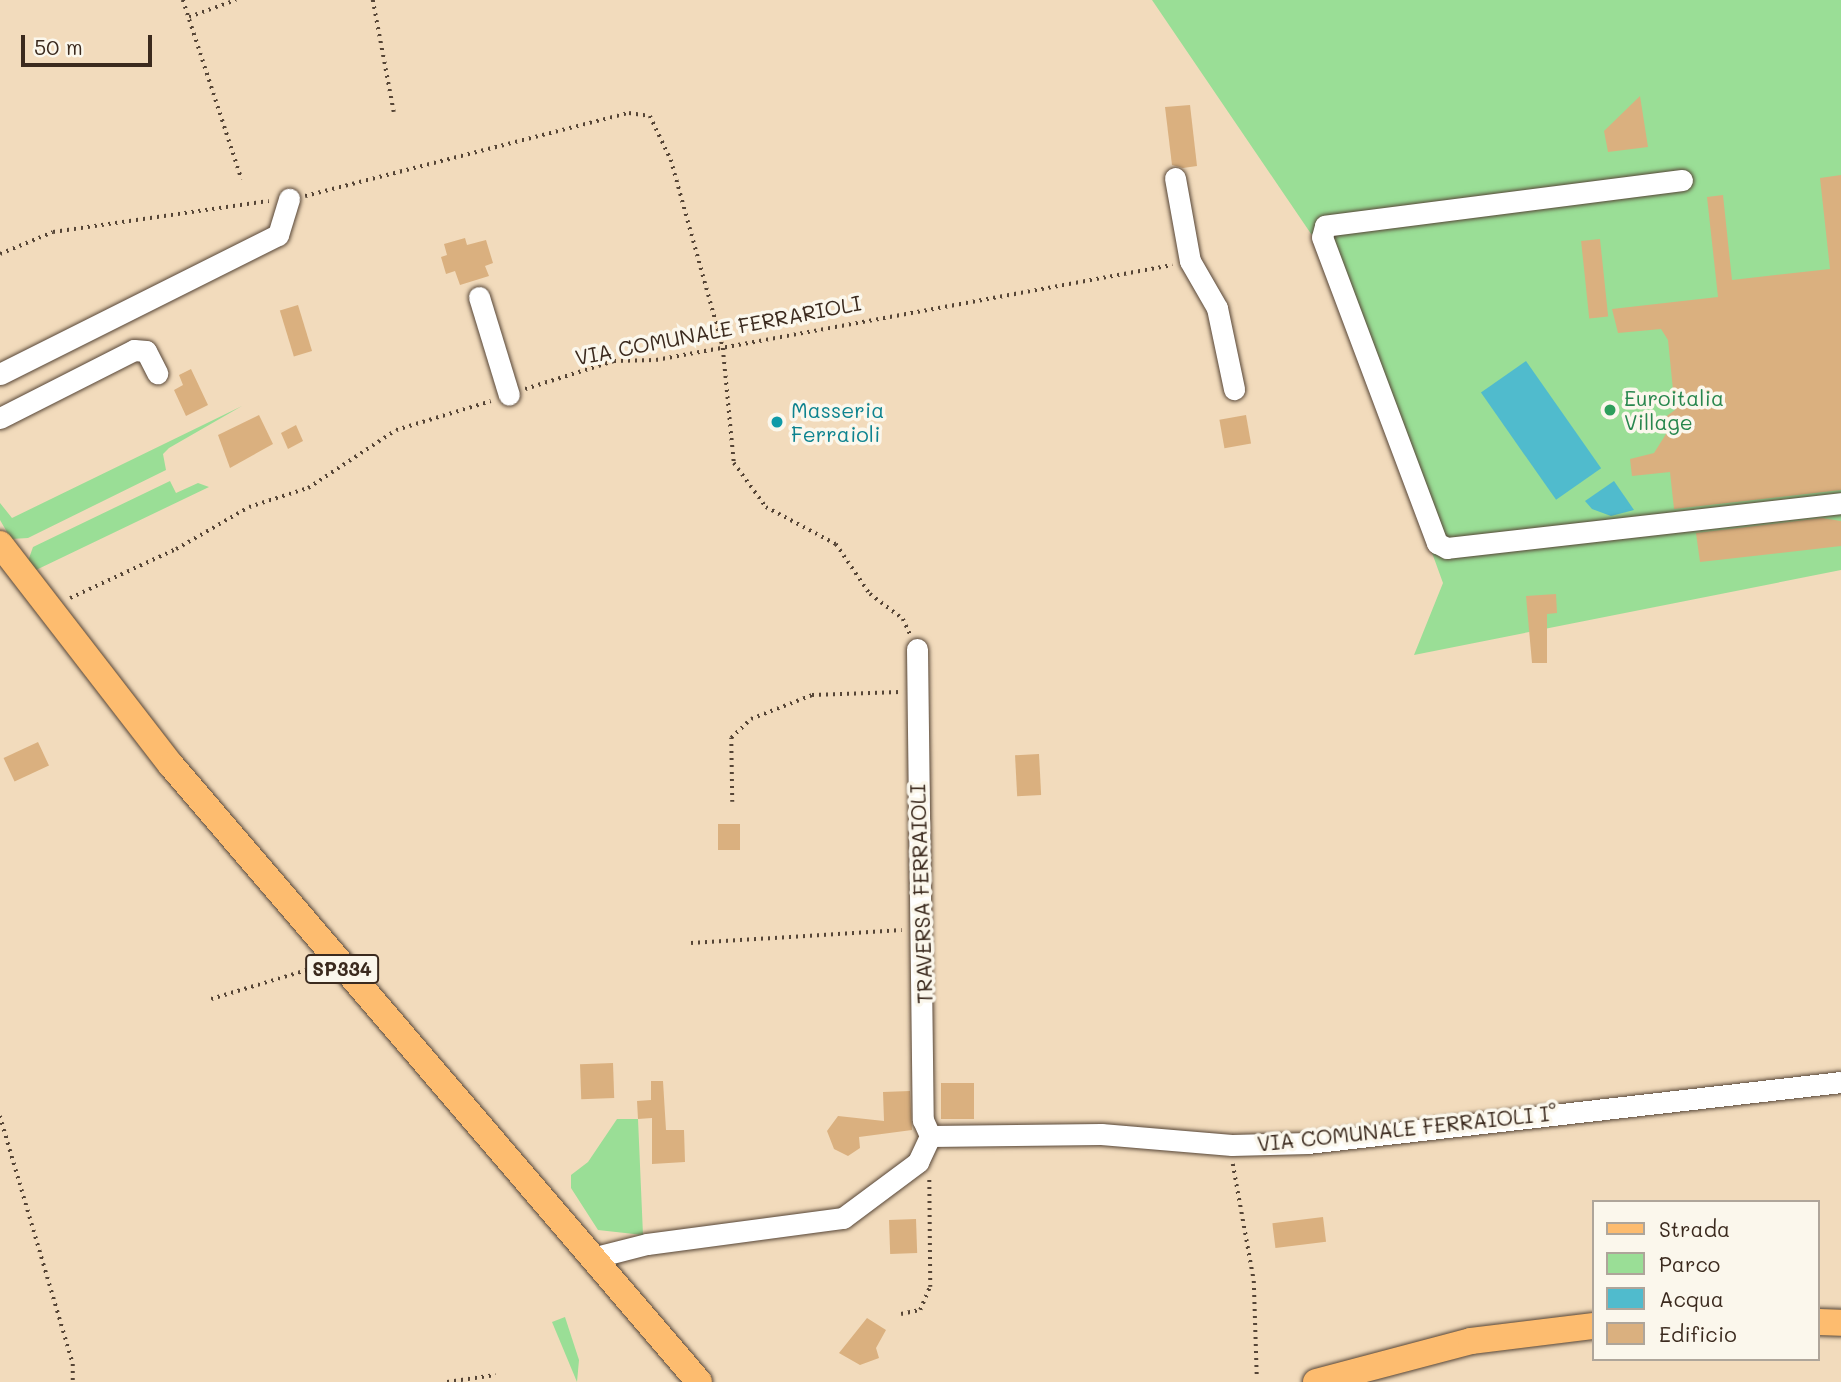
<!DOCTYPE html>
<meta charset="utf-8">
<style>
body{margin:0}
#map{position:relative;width:1841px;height:1382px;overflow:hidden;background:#f2dbbc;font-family:Mali,sans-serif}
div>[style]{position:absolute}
.green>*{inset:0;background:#9ade96}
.water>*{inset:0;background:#50bbcd;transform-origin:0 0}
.building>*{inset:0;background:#dab07f;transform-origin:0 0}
.path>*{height:3.5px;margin-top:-1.75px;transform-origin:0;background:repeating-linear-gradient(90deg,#564536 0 2px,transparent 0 7px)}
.roads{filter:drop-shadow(0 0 2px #564536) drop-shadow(0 0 2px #564536)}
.minor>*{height:21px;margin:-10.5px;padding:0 10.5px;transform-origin:10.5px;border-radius:10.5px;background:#fff}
.major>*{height:26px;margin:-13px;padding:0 13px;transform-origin:13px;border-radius:13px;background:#fdbc6f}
.dots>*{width:19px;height:19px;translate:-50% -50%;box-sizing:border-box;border:4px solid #fbf7ec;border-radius:50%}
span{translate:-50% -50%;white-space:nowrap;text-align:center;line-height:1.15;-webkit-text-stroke:7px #fbf7ec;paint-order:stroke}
.shield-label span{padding:2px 5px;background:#fbf7ec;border:2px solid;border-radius:5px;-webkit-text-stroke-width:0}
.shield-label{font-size:19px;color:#3b2a1e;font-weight:700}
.street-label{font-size:21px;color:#3b2a1e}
.leisure-label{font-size:21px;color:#27864d}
.left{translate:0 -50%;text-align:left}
.culture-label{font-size:21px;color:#0d838f}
.legend{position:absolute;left:1592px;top:1200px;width:228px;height:161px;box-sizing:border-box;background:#fbf7ec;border:2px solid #aea59a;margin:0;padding:9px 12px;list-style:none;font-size:21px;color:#3b2a1e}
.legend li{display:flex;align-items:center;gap:14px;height:35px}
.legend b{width:35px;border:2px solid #aea59a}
.scale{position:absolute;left:21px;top:35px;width:131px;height:32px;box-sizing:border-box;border:4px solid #3b2a1e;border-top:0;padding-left:9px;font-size:21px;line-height:24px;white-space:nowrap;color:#3b2a1e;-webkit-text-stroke:5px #fbf7ec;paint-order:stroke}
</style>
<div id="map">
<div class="green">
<div style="clip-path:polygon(1152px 0,1841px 0,1841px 570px,1414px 655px,1443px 583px,1322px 250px)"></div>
<div style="clip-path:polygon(242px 406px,169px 448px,163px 454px,166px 470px,28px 538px,11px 539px,0 520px,0 503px,12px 518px)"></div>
<div style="clip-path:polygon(170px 481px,176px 493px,198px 483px,209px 487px,36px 570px,28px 561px,33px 547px)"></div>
<div style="clip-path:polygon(617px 1119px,638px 1119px,643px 1235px,598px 1230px,571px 1188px,571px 1175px,588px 1162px)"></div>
<div style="clip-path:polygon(565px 1317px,579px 1360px,577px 1382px,552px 1322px)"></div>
</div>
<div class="water">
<div style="left:1526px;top:361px;width:131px;height:55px;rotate:55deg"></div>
<div style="clip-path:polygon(1614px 481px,1634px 510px,1611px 516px,1592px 509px,1585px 501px)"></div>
</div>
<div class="building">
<div style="clip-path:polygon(1640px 96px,1648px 147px,1608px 152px,1604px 131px)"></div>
<div style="clip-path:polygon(1190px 105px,1197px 166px,1183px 168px,1172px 165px,1165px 107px)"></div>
<div style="clip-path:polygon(1841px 175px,1841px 490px,1674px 509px,1670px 472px,1632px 476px,1630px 459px,1654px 453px,1666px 434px,1664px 418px,1675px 410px,1668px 340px,1661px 329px,1618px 333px,1612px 309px,1718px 297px,1707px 197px,1723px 195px,1732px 280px,1830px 269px,1820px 178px)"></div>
<div style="clip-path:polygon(465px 238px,467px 245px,486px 240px,493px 263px,485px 266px,489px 276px,460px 285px,455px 271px,446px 274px,441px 257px,447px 255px,444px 244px)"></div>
<div style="left:1600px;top:239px;width:78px;height:19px;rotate:84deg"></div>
<div style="left:298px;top:305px;width:48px;height:19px;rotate:73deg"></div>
<div style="clip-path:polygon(191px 369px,208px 405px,186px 416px,174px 390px,183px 385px,179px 375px)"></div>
<div style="clip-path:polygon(259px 415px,273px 444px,230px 468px,218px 435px)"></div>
<div style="left:1246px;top:415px;width:29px;height:27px;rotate:80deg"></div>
<div style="clip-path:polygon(296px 425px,303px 441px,288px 449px,281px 433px)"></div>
<div style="clip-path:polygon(1822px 518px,1841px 521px,1841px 546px,1700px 562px,1696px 533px)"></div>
<div style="clip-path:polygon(1556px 594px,1557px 613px,1547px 614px,1547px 663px,1532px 663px,1526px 596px)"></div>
<div style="left:38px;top:742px;width:26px;height:38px;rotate:65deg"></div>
<div style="left:1039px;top:754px;width:41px;height:24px;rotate:87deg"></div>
<div style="left:740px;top:824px;width:26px;height:22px;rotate:90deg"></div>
<div style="left:613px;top:1063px;width:35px;height:33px;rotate:88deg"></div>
<div style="clip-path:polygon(651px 1081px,663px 1081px,666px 1130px,684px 1130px,685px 1162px,652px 1164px,652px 1118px,638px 1119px,637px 1101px,651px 1100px)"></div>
<div style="left:941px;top:1083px;width:33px;height:36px"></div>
<div style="clip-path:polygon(910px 1091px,912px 1130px,859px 1137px,860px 1148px,848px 1156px,834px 1149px,827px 1131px,838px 1116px,884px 1121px,883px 1092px)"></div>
<div style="left:1323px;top:1217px;width:25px;height:51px;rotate:83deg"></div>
<div style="left:916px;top:1219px;width:34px;height:27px;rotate:88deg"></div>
<div style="clip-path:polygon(867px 1318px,886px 1330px,876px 1348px,879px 1358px,860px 1365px,839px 1353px)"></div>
</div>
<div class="path">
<div style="left:183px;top:0;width:189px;rotate:71.9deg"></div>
<div style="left:373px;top:0;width:114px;rotate:79.4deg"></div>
<div style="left:189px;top:17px;width:50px;rotate:-19.9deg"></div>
<div style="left:305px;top:196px;width:334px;rotate:-14.4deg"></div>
<div style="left:629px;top:113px;width:21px;rotate:8deg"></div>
<div style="left:650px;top:116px;width:49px;rotate:64.5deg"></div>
<div style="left:671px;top:160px;width:195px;rotate:74.5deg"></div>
<div style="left:723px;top:348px;width:116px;rotate:84.5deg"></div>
<div style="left:734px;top:463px;width:54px;rotate:54deg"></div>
<div style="left:766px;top:507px;width:79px;rotate:27.9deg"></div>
<div style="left:836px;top:544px;width:60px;rotate:55.8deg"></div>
<div style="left:870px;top:594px;width:41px;rotate:37.1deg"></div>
<div style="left:903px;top:619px;width:17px;rotate:65deg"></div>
<div style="left:0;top:254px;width:57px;rotate:-22.5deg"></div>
<div style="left:53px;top:232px;width:218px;rotate:-8.2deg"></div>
<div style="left:525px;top:389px;width:93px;rotate:-17.5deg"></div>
<div style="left:614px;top:361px;width:42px;rotate:-1.4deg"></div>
<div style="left:656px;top:360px;width:525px;rotate:-10.43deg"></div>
<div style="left:70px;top:598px;width:117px;rotate:-24.8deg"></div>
<div style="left:176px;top:549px;width:84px;rotate:-29.9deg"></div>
<div style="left:249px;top:507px;width:62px;rotate:-17.9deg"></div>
<div style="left:308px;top:488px;width:105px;rotate:-33.4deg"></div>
<div style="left:396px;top:430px;width:99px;rotate:-17deg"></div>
<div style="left:732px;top:802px;width:64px;rotate:-90.9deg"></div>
<div style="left:731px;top:738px;width:28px;rotate:-44deg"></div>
<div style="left:751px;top:719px;width:66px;rotate:-21.5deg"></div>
<div style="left:812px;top:695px;width:88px;rotate:-2deg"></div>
<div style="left:691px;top:943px;width:211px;rotate:-3.5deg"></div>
<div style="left:211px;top:999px;width:111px;rotate:-16.8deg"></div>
<div style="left:0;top:1116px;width:259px;rotate:73.6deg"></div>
<div style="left:73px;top:1364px;width:18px;rotate:90deg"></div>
<div style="left:1233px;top:1164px;width:119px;rotate:79.8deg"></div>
<div style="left:1254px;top:1281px;width:97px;rotate:88.2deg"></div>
<div style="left:901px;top:1314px;width:19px;rotate:-12deg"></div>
<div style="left:920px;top:1310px;width:25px;rotate:-67deg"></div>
<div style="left:930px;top:1287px;width:109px;rotate:-90.5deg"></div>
<div style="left:447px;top:1382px;width:49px;rotate:-8.1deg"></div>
</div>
<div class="roads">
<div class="minor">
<div style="left:1175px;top:178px;width:84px;rotate:79.8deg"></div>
<div style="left:1190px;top:261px;width:54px;rotate:60.1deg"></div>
<div style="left:1217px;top:308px;width:83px;rotate:78.1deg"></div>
<div style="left:1682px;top:180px;width:360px;rotate:172.7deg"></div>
<div style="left:1325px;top:226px;width:11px;rotate:105deg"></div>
<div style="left:1322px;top:237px;width:327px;rotate:69.4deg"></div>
<div style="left:1437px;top:543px;width:11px;rotate:27deg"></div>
<div style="left:1447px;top:548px;width:397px;rotate:-6.5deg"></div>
<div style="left:479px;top:297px;width:102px;rotate:73deg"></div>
<div style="left:0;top:374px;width:311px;rotate:-26.6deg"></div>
<div style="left:278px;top:235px;width:38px;rotate:-73deg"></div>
<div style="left:0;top:418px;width:150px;rotate:-26.9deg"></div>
<div style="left:134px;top:350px;width:12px;rotate:5deg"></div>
<div style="left:146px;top:351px;width:25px;rotate:63deg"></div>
<div style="left:917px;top:649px;width:471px;rotate:89.3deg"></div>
<div style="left:923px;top:1120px;width:17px;rotate:66deg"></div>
<div style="left:592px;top:1258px;width:57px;rotate:-14.3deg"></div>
<div style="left:647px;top:1244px;width:198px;rotate:-7.6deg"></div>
<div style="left:843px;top:1218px;width:94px;rotate:-36.7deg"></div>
<div style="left:918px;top:1162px;width:29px;rotate:-65deg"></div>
<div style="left:930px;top:1136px;width:171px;rotate:-0.7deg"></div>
<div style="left:1101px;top:1134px;width:131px;rotate:4.8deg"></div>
<div style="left:1232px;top:1145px;width:76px;rotate:-1.5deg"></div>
<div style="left:1308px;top:1143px;width:536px;rotate:-6.53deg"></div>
</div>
<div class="major">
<div style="left:0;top:544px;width:279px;rotate:52.3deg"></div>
<div style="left:171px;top:765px;width:812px;rotate:49.44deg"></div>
<div style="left:1818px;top:1322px;width:23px;rotate:2deg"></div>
<div style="left:1316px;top:1382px;width:160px;rotate:-14.8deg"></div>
<div style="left:1471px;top:1341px;width:124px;rotate:-7deg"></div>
</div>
</div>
<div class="dots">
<div style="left:1610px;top:410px;background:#2e9e5b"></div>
<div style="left:777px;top:422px;background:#0f9aa8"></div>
</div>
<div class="shield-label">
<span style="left:342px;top:969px">SP334</span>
</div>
<div class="street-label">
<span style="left:718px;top:330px;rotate:-11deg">VIA COMUNALE FERRARIOLI</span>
<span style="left:921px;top:894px;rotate:-92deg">TRAVERSA FERRAIOLI</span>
<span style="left:1407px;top:1128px;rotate:-6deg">VIA COMUNALE FERRAIOLI I°</span>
</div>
<div class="leisure-label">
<span class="left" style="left:1624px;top:410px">Euroitalia<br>Village</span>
</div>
<div class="culture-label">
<span class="left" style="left:791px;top:422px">Masseria<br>Ferraioli</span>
</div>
<ul class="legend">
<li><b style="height:9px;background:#fdbc6f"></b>Strada</li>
<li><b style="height:19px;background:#9ade96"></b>Parco</li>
<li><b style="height:19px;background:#50bbcd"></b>Acqua</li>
<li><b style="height:19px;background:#dab07f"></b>Edificio</li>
</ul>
<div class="scale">50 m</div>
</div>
